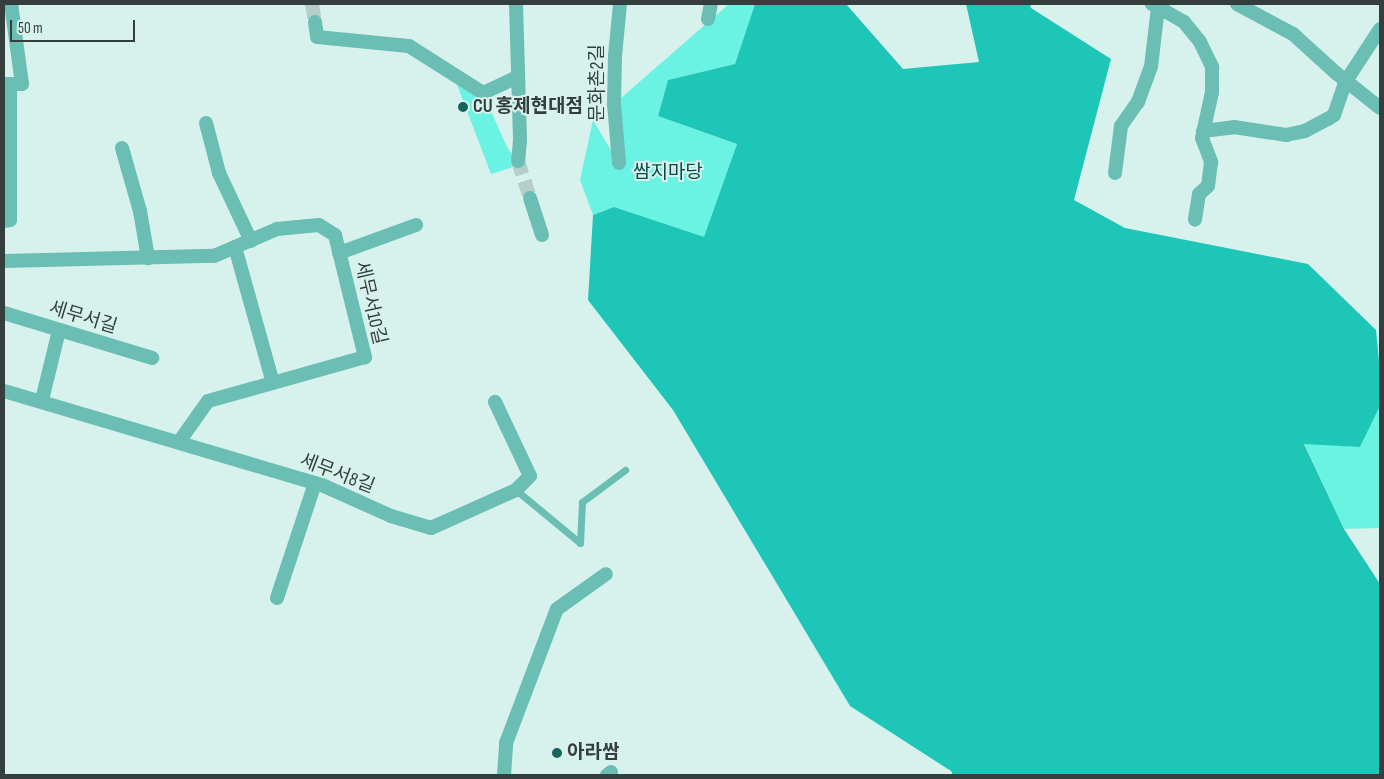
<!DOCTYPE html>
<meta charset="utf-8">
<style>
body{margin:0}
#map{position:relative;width:1384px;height:779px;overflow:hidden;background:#d7f2ed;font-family:"Sofia Sans Condensed","Noto Sans KR",sans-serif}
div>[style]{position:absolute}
.green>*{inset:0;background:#6af2e2}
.forest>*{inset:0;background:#1dc6b6}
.minor-tunnel>*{height:14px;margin-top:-7px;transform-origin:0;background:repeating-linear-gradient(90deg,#b6ceca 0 14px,transparent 0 21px)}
.service>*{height:7px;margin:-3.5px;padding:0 3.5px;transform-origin:3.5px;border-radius:3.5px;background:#6abeb3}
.minor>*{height:14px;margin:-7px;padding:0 7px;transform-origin:7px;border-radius:7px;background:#6abeb3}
.dots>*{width:14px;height:14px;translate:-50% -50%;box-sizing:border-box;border:2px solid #d7f2ed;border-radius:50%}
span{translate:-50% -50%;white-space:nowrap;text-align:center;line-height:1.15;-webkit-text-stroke:4px #d7f2ed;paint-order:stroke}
.street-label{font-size:19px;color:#343f3d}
.poi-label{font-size:19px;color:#343f3d;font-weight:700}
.left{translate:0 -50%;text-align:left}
.park-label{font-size:19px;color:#084c45}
.frame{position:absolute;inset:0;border:5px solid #343f3d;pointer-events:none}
.scale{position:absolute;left:10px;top:20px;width:125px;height:22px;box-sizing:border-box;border:2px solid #343f3d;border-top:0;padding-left:6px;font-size:15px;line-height:18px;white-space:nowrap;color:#343f3d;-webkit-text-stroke:4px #d7f2ed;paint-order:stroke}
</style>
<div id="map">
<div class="green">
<div style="clip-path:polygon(729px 4px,755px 4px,735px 64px,668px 80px,658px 116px,737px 144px,704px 238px,614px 207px,593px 215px,580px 180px,593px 120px,618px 162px,614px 104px)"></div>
<div style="clip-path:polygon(456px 82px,483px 93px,506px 145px,519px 165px,491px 174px)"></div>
<div style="clip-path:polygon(1380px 406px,1380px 528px,1344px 529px,1304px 443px,1360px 447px)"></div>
</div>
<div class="forest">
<div style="clip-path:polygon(755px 4px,846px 4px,903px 69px,979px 62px,966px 4px,1030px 4px,1031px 8px,1111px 59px,1074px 200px,1125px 228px,1308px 264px,1376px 330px,1380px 372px,1380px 406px,1360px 447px,1304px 444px,1344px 529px,1380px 584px,1380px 775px,953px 775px,951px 771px,850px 706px,673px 410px,588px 300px,593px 215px,614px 207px,704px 237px,737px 144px,658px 116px,668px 80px,735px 64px)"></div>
</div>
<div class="minor-tunnel">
<div style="left:312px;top:4px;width:18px;rotate:81deg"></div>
<div style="left:518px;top:161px;width:39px;rotate:72deg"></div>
</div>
<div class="service">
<div style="left:516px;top:490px;width:83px;rotate:39.6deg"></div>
<div style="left:580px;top:543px;width:41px;rotate:-87.2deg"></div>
<div style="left:582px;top:502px;width:54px;rotate:-36.7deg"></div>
</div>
<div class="minor">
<div style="left:516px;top:4px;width:136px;rotate:88.3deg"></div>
<div style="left:520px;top:140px;width:21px;rotate:95deg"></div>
<div style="left:1237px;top:4px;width:64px;rotate:28.2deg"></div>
<div style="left:1293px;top:34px;width:58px;rotate:42.2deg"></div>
<div style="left:1336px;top:73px;width:56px;rotate:38.5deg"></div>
<div style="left:1158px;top:7px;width:30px;rotate:30deg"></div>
<div style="left:1184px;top:22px;width:26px;rotate:51deg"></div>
<div style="left:1200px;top:42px;width:28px;rotate:64deg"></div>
<div style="left:1212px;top:67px;width:25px;rotate:90deg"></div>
<div style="left:1212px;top:92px;width:47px;rotate:102.3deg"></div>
<div style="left:1202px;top:138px;width:26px;rotate:69deg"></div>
<div style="left:1211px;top:162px;width:24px;rotate:97deg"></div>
<div style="left:1208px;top:186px;width:12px;rotate:138deg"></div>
<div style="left:1199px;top:194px;width:26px;rotate:99deg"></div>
<div style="left:708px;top:19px;width:15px;rotate:-79deg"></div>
<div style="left:315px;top:22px;width:15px;rotate:82deg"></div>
<div style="left:317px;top:37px;width:92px;rotate:5.6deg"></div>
<div style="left:409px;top:46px;width:88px;rotate:32.4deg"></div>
<div style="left:483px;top:93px;width:38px;rotate:-25deg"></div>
<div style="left:4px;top:84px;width:18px"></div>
<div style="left:22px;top:84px;width:81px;rotate:-97.8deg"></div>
<div style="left:206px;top:123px;width:52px;rotate:75.4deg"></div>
<div style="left:219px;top:173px;width:75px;rotate:64.8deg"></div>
<div style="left:1203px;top:131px;width:31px;rotate:-7deg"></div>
<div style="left:1234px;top:127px;width:53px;rotate:8.7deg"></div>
<div style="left:1286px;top:135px;width:19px;rotate:-12deg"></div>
<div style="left:1305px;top:131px;width:26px;rotate:-28deg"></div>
<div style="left:1328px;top:119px;width:7px;rotate:-34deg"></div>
<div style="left:1334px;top:115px;width:36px;rotate:-71deg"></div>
<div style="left:1346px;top:81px;width:62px;rotate:-56.8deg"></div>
<div style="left:122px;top:148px;width:66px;rotate:74.1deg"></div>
<div style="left:140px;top:211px;width:48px;rotate:80.3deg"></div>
<div style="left:619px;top:163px;width:59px;rotate:-94.8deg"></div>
<div style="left:614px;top:104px;width:48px;rotate:-88.8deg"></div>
<div style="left:615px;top:56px;width:52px;rotate:-84.5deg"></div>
<div style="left:1115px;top:173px;width:47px;rotate:-82.7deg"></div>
<div style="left:1121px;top:126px;width:29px;rotate:-55deg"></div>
<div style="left:1138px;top:102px;width:37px;rotate:-70deg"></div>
<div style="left:1151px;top:67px;width:60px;rotate:-83.3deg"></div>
<div style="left:1158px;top:7px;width:7px;rotate:-153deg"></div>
<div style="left:530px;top:198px;width:39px;rotate:72deg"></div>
<div style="left:4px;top:221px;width:6px;rotate:-9deg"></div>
<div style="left:10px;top:220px;width:136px;rotate:-90deg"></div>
<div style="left:235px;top:247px;width:141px;rotate:74.4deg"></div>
<div style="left:339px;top:253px;width:82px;rotate:-20deg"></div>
<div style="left:4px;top:261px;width:210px;rotate:-1.4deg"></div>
<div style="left:214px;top:256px;width:69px;rotate:-23.2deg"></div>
<div style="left:277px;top:229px;width:42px;rotate:-5.4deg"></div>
<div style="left:319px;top:225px;width:19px;rotate:32deg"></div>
<div style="left:335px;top:235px;width:126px;rotate:76.2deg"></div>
<div style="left:365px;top:357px;width:163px;rotate:164.3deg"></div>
<div style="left:208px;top:401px;width:50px;rotate:125.3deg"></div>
<div style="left:4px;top:313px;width:155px;rotate:16.9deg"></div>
<div style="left:4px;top:391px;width:332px;rotate:16.5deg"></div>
<div style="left:322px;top:485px;width:76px;rotate:24.2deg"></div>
<div style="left:391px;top:516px;width:42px;rotate:16.7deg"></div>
<div style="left:431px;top:528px;width:93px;rotate:-24.1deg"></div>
<div style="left:516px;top:490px;width:20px;rotate:-45deg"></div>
<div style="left:530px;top:476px;width:82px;rotate:-115.3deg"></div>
<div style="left:42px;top:400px;width:72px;rotate:-76.3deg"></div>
<div style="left:277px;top:598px;width:121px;rotate:-71.7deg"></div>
<div style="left:504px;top:775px;width:32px;rotate:-86deg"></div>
<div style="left:506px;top:743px;width:143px;rotate:-69.2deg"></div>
<div style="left:557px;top:609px;width:60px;rotate:-35.5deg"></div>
<div style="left:607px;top:775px;width:5px;rotate:-37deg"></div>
</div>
<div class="dots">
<div style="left:463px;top:107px;background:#19645c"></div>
<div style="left:557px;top:753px;background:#19645c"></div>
</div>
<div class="street-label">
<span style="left:598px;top:83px;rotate:-90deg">문화촌2길</span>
<span style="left:370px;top:303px;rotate:77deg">세무서10길</span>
<span style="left:83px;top:318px;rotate:17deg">세무서길</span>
<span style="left:337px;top:474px;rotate:21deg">세무서8길</span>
</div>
<div class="poi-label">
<span class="left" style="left:473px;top:107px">CU 홍제현대점</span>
<span class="left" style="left:567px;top:753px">아라쌈</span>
</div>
<div class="park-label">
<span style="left:668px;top:173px">쌈지마당</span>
</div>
<div class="frame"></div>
<div class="scale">50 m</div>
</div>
